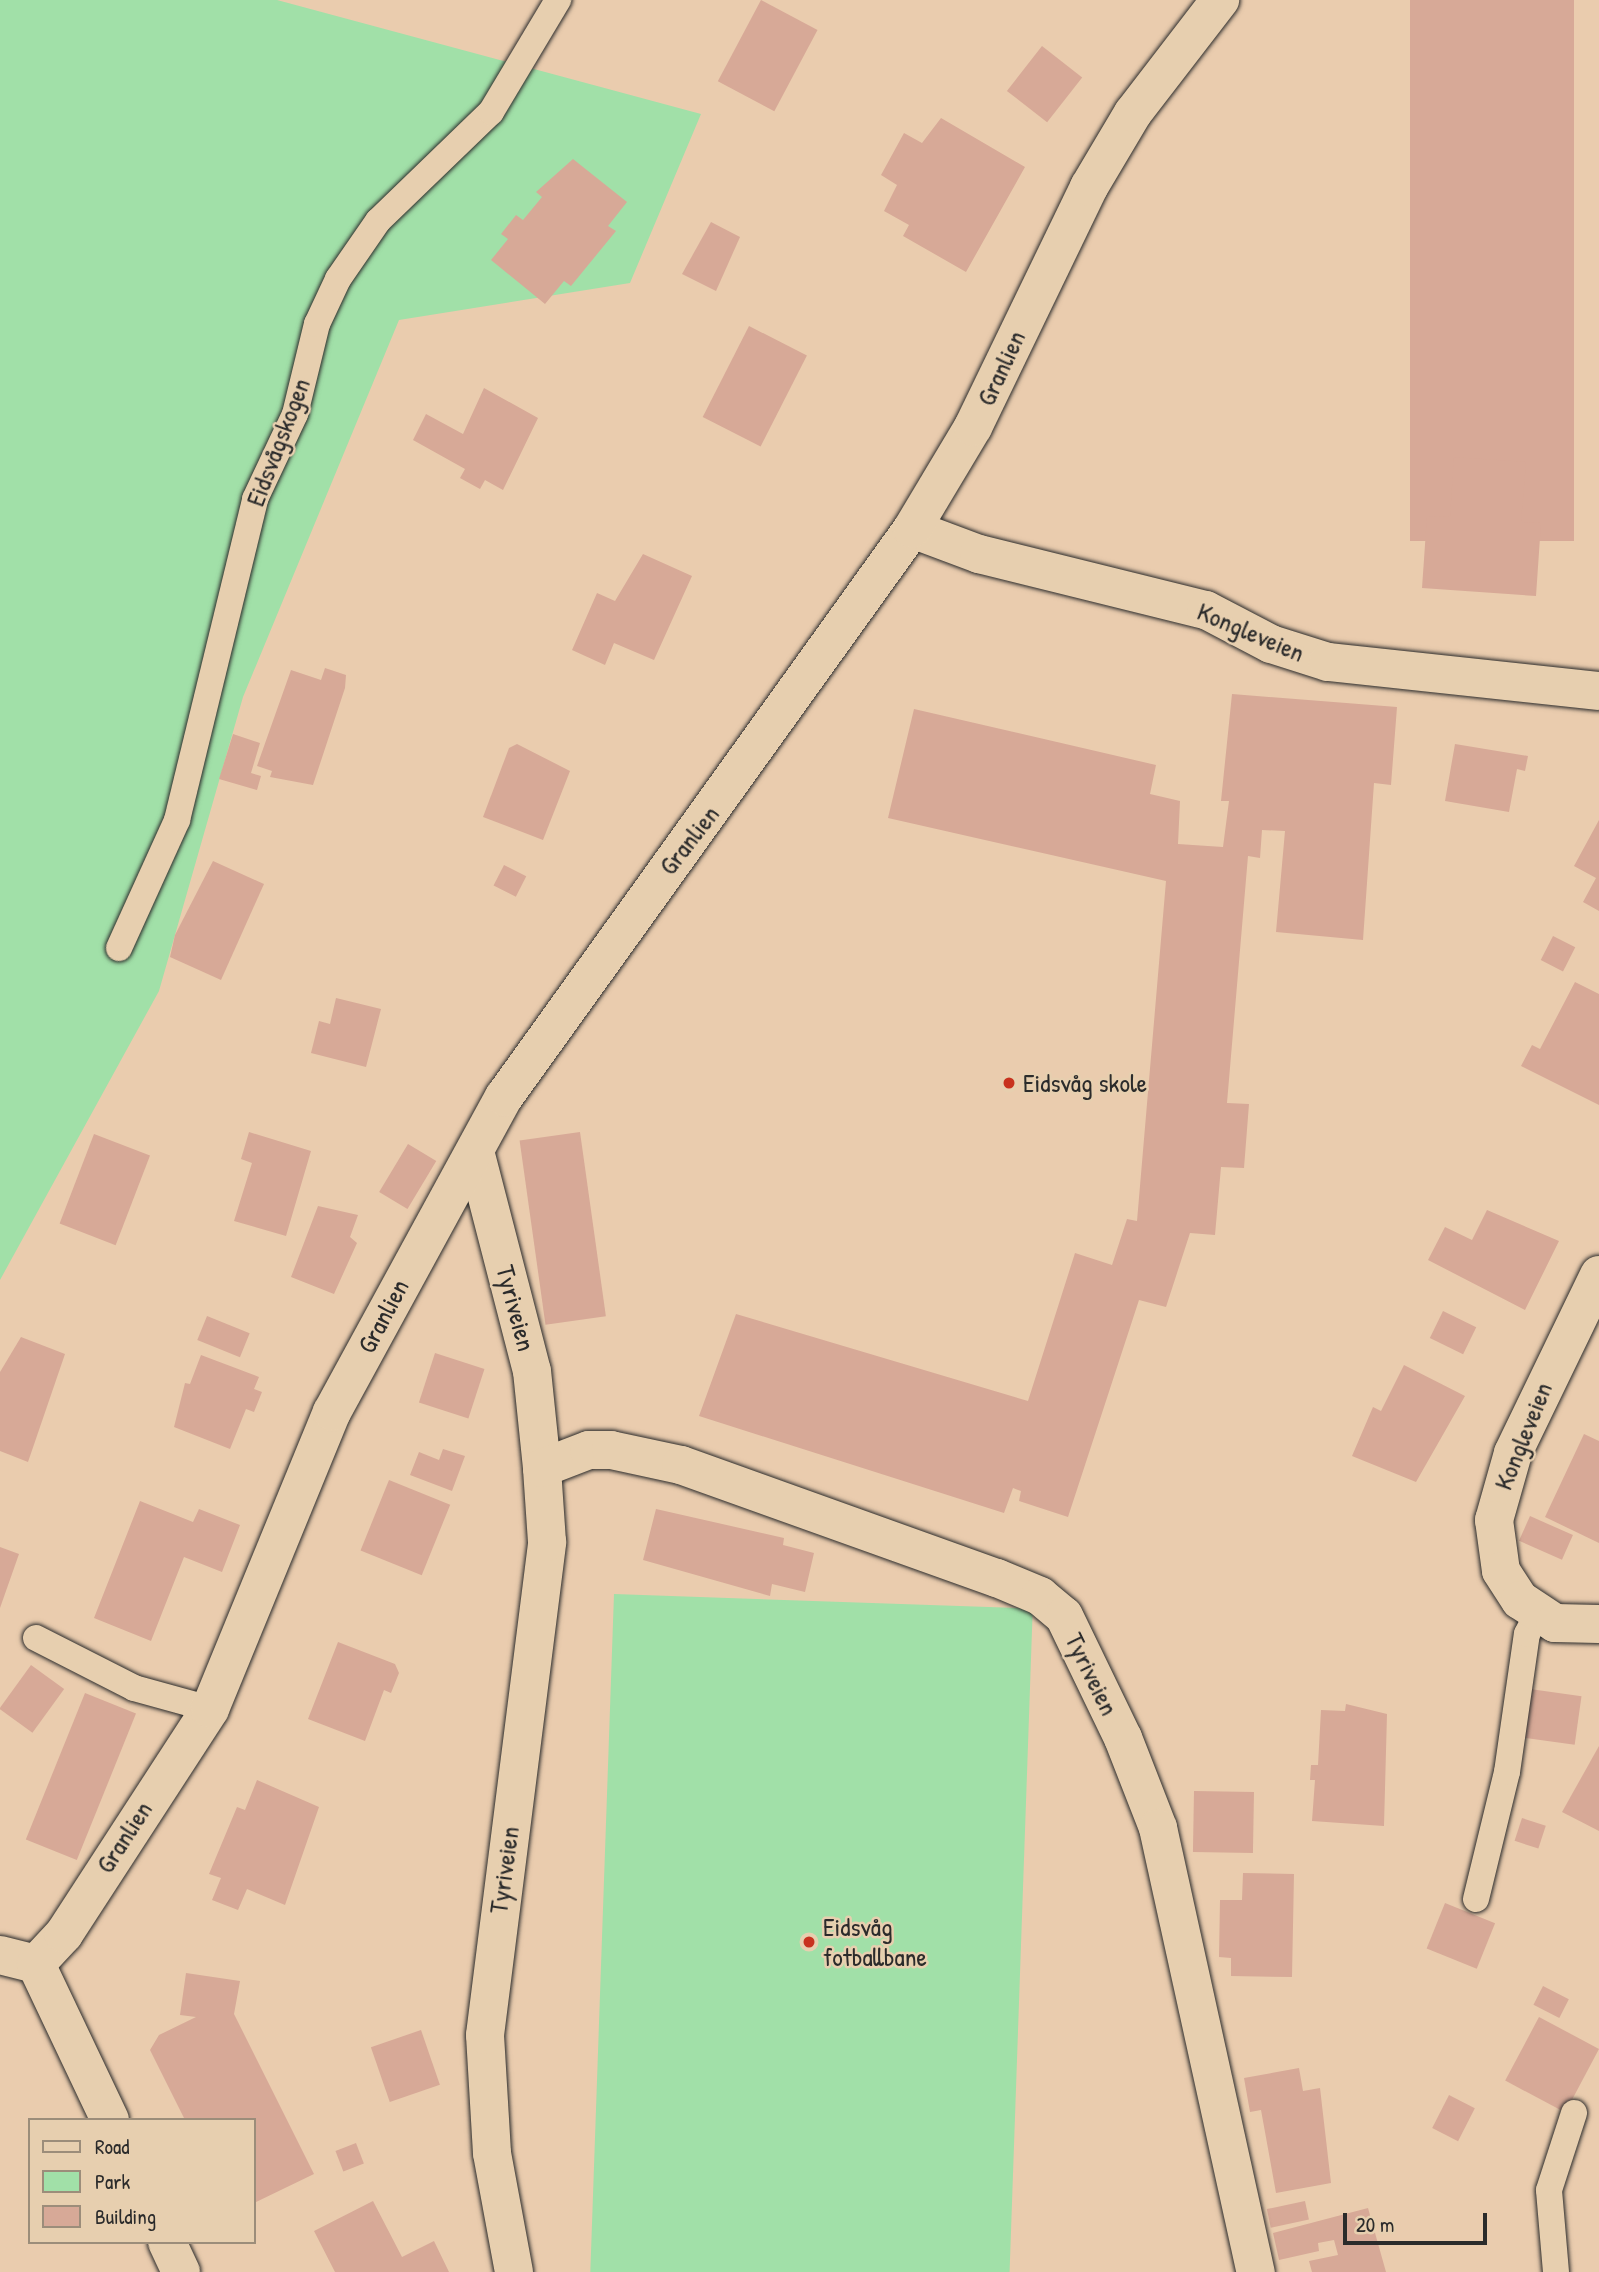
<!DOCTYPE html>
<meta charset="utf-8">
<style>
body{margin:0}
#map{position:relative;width:1599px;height:2272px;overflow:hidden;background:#eaccae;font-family:"Patrick Hand",sans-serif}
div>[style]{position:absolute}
.green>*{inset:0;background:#a1e0a8;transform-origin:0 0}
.building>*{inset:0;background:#d7a997;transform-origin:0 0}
.roads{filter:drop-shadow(0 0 2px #2b2b2b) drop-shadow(0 0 2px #2b2b2b)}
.service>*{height:26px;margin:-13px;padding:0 13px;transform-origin:13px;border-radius:13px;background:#e7cfaf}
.minor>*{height:38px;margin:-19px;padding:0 19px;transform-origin:19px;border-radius:19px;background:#e7cfaf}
.dots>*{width:19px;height:19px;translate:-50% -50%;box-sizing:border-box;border:4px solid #e7cfaf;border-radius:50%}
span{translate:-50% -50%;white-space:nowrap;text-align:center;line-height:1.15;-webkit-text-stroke:5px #e7cfaf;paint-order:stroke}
.street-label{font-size:26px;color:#2b2b2b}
.poi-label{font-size:26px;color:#2b2b2b}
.left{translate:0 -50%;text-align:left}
.legend{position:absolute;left:28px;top:2118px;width:228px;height:126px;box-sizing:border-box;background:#e7cfaf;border:2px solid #9c8d7a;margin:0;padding:9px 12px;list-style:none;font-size:21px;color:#2b2b2b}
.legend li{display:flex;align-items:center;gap:14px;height:35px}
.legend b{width:35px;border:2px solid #9c8d7a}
.scale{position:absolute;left:1343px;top:2213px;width:144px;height:32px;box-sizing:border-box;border:4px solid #2b2b2b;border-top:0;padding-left:9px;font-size:21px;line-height:24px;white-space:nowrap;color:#2b2b2b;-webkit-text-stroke:5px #e7cfaf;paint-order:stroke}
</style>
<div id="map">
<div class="green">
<div style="clip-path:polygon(0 0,277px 0,701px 114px,630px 283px,399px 320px,243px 697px,159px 991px,0 1280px)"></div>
<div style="left:614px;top:1594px;width:419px;height:679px;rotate:2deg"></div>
</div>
<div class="building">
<div style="left:761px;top:0;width:64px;height:92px;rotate:28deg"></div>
<div style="left:1410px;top:0;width:164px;height:541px"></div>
<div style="left:1042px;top:46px;width:51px;height:57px;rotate:38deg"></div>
<div style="clip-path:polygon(941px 118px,1025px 167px,966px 272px,903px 236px,909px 225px,884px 211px,897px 185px,881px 175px,904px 133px,922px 143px)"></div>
<div style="clip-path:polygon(573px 159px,627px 202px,608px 226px,616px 231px,571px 286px,564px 281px,545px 304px,491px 260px,508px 239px,501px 234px,516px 215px,523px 220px,542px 197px,536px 192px)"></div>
<div style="clip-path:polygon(711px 222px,740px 237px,716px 291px,682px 274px)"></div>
<div style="left:749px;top:326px;width:65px;height:102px;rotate:27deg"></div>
<div style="clip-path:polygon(484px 388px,538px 418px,503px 490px,485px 480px,480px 489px,460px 478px,465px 469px,413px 440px,426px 414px,463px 434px)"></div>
<div style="clip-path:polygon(1454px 457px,1526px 462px,1521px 522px,1541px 523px,1536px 596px,1422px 588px,1427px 516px,1450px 517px)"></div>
<div style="clip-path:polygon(643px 554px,692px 576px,654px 660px,614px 643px,605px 665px,572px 650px,597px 593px,615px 601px)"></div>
<div style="clip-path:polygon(325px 668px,346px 675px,345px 688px,313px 785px,270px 777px,272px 771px,257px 766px,291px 670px,321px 680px)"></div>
<div style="clip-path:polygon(1232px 694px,1397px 707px,1391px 785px,1374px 783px,1363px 940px,1276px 932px,1285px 831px,1262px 830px,1260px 858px,1248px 856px,1227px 1103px,1249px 1104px,1244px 1168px,1221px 1167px,1215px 1235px,1190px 1233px,1166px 1307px,1139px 1300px,1068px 1517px,1019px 1501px,1021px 1491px,1013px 1488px,1004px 1513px,699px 1416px,736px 1314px,1028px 1401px,1075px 1253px,1112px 1265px,1127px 1219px,1137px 1221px,1166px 881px,888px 818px,914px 709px,1156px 765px,1150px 794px,1180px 801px,1178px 844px,1223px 847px,1229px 801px,1221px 801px)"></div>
<div style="clip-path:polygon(233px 734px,260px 743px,251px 773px,261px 776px,257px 790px,219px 779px)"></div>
<div style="clip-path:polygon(517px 744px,570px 771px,543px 840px,483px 817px,509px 748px)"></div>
<div style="clip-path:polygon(1455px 744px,1528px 756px,1525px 771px,1517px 769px,1509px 812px,1445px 801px)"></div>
<div style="clip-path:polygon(1599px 820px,1599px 911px,1583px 902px,1596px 878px,1574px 866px)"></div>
<div style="clip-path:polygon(213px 861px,264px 884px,221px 980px,170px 957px,175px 935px)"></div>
<div style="left:504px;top:865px;width:25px;height:23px;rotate:27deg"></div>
<div style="left:1553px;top:936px;width:25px;height:27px;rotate:27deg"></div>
<div style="clip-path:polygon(1575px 982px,1599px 994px,1599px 1105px,1521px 1066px,1532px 1045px,1540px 1049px)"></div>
<div style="clip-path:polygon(336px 998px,381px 1009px,366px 1067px,311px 1053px,319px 1021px,330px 1024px)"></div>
<div style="clip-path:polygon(249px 1132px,311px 1151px,286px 1236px,234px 1221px,252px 1163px,241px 1159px)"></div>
<div style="left:580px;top:1132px;width:186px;height:61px;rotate:82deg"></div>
<div style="left:94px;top:1134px;width:60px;height:96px;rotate:21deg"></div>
<div style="left:408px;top:1144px;width:33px;height:56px;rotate:31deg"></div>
<div style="clip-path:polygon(318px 1206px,358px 1215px,350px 1237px,357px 1243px,334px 1294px,291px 1277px)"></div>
<div style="clip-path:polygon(1487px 1210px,1559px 1241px,1525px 1310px,1428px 1260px,1445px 1227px,1472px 1240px)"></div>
<div style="left:1443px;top:1311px;width:37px;height:30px;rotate:26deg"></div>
<div style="left:207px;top:1316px;width:46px;height:26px;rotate:22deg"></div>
<div style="clip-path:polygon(21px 1337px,65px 1354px,28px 1462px,0 1451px,0 1372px)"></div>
<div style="left:435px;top:1353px;width:52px;height:52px;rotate:18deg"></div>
<div style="clip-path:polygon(201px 1355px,259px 1377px,254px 1389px,262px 1392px,254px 1412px,246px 1409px,230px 1449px,174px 1427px,185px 1383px,190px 1384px)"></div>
<div style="clip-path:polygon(1404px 1365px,1465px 1396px,1416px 1482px,1352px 1456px,1373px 1407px,1381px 1411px)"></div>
<div style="clip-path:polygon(1584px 1434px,1599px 1441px,1599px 1543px,1545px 1517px)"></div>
<div style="clip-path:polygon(443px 1449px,465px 1456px,452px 1491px,410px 1475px,419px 1452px,439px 1460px)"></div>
<div style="left:389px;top:1480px;width:66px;height:76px;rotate:22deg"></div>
<div style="clip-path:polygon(140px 1501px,193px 1522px,199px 1509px,240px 1525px,222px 1572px,184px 1557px,151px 1641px,94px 1618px)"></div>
<div style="clip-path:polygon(656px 1509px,784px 1538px,783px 1545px,814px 1553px,805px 1592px,772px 1584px,770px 1596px,643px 1560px)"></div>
<div style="left:1530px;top:1516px;width:47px;height:27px;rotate:24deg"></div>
<div style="clip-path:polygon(0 1547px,19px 1554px,0 1608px)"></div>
<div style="clip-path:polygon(338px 1642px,395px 1664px,399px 1673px,391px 1693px,384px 1690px,365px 1741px,308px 1719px)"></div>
<div style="left:31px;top:1665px;width:41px;height:54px;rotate:36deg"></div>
<div style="left:1530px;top:1689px;width:52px;height:49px;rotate:8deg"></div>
<div style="left:85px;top:1693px;width:55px;height:158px;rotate:22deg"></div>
<div style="clip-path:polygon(1346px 1704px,1387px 1714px,1384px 1826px,1312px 1821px,1315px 1780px,1310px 1780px,1311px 1765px,1318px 1765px,1321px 1710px,1345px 1711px)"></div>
<div style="clip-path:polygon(1599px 1746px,1599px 1831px,1562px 1812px)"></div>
<div style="clip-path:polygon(257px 1780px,319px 1807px,285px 1905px,247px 1889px,238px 1910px,212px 1900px,221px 1878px,209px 1874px,237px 1807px,245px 1810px)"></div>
<div style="left:1194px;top:1791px;width:60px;height:61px;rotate:1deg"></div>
<div style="left:1522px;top:1818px;width:25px;height:24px;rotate:18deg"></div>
<div style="clip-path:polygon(1243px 1873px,1294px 1874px,1292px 1977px,1231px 1976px,1231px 1958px,1219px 1957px,1220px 1900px,1242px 1900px)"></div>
<div style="left:1445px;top:1903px;width:54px;height:49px;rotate:22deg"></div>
<div style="clip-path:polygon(186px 1973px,240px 1981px,234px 2014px,314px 2174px,254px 2203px,254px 2120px,185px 2120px,150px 2050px,159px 2035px,196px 2017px,180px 2015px)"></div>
<div style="left:1543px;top:1986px;width:29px;height:21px;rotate:27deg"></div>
<div style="left:1539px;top:2017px;width:68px;height:72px;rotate:28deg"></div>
<div style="left:421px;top:2030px;width:58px;height:53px;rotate:71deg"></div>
<div style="clip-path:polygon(1299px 2068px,1303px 2091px,1320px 2088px,1331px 2183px,1276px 2193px,1261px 2110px,1250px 2112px,1244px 2078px)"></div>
<div style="left:1449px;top:2095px;width:29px;height:37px;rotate:27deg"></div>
<div style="left:356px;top:2143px;width:22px;height:22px;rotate:69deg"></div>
<div style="clip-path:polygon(373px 2201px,402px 2257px,434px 2241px,449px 2272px,335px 2272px,314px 2231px)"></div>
<div style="left:1305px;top:2201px;width:19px;height:39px;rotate:78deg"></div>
<div style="clip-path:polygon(1368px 2208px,1386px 2272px,1312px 2272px,1309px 2261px,1338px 2255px,1334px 2240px,1318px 2243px,1319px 2251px,1279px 2260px,1273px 2233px)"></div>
</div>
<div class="roads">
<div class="service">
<div style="left:119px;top:948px;width:141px;rotate:-65.6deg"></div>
<div style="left:177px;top:820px;width:330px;rotate:-76.3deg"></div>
<div style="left:255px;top:499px;width:94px;rotate:-64.8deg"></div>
<div style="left:295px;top:414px;width:93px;rotate:-76.3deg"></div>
<div style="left:317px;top:324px;width:50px;rotate:-65deg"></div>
<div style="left:338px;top:279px;width:70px;rotate:-55.4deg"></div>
<div style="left:378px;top:221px;width:157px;rotate:-44deg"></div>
<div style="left:491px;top:112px;width:131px;rotate:-59.1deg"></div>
<div style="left:36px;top:1638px;width:110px;rotate:27deg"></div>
<div style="left:134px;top:1688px;width:79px;rotate:15.4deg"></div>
<div style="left:1476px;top:1899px;width:131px;rotate:-76.3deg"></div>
<div style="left:1507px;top:1772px;width:139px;rotate:-81.8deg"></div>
<div style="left:1527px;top:1634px;width:22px;rotate:-63deg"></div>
<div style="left:1556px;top:2272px;width:82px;rotate:-94.9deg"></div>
<div style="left:1549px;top:2190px;width:81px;rotate:-72deg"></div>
</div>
<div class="minor">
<div style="left:912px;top:529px;width:72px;rotate:20.5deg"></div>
<div style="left:979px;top:554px;width:234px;rotate:13.9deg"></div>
<div style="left:1206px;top:610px;width:73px;rotate:27.6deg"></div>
<div style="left:1271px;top:644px;width:60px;rotate:17.5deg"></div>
<div style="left:1328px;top:662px;width:273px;rotate:6.1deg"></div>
<div style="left:475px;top:1151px;width:227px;rotate:75.5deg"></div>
<div style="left:532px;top:1371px;width:98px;rotate:84.1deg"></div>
<div style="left:1599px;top:1275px;width:198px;rotate:115.8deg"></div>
<div style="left:1513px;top:1453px;width:70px;rotate:105.8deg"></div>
<div style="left:1494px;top:1520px;width:51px;rotate:82.2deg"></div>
<div style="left:1501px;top:1571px;width:35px;rotate:57deg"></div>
<div style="left:1520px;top:1600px;width:42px;rotate:33.3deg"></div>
<div style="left:1555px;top:1623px;width:44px;rotate:1.3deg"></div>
<div style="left:0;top:1955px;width:37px;rotate:14deg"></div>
<div style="left:110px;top:2120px;width:173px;rotate:-115.4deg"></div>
<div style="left:36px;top:1964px;width:41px;rotate:-47deg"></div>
<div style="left:64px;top:1934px;width:268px;rotate:-57deg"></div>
<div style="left:210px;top:1709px;width:321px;rotate:-67.7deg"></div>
<div style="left:332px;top:1412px;width:359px;rotate:-61.4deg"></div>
<div style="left:504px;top:1097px;width:699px;rotate:-54.31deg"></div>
<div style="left:912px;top:529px;width:119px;rotate:-59.1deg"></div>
<div style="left:973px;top:427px;width:267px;rotate:-64.2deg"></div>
<div style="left:1089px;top:187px;width:86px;rotate:-59.3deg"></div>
<div style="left:1133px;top:113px;width:143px;rotate:-52.4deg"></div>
<div style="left:167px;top:2242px;width:33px;rotate:65deg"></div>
<div style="left:514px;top:2272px;width:121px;rotate:-100.5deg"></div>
<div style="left:492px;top:2153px;width:118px;rotate:-93.4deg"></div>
<div style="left:485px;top:2035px;width:497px;rotate:-82.8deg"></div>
<div style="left:547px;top:1542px;width:74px;rotate:-93.9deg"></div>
<div style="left:542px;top:1468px;width:50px;rotate:-21deg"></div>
<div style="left:589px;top:1450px;width:22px"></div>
<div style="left:611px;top:1450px;width:72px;rotate:12.1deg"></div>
<div style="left:681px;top:1465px;width:336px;rotate:19.7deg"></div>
<div style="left:997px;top:1578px;width:47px;rotate:22.7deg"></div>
<div style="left:1040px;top:1596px;width:31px;rotate:40deg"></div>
<div style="left:1064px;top:1616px;width:136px;rotate:64.2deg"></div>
<div style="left:1123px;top:1738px;width:97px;rotate:68.7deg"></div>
<div style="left:1158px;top:1828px;width:455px;rotate:77.6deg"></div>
</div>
</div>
<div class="dots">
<div style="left:1009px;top:1083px;background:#c8321e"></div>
<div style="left:809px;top:1942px;background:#c8321e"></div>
</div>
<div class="street-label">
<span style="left:1001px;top:368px;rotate:-65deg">Granlien</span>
<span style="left:278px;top:442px;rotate:-69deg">Eidsvågskogen</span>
<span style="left:1251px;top:632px;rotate:23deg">Kongleveien</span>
<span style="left:689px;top:840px;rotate:-52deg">Granlien</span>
<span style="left:516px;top:1308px;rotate:75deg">Tyriveien</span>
<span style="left:383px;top:1316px;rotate:-62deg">Granlien</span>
<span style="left:1523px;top:1436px;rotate:-68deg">Kongleveien</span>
<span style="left:1092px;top:1674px;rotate:64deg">Tyriveien</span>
<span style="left:124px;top:1837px;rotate:-57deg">Granlien</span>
<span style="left:504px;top:1870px;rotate:-82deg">Tyriveien</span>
</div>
<div class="poi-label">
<span class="left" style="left:1023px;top:1083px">Eidsvåg skole</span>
<span class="left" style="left:823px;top:1942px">Eidsvåg<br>fotballbane</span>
</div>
<ul class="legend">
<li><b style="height:9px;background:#e7cfaf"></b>Road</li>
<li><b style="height:19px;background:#a1e0a8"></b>Park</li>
<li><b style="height:19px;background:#d7a997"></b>Building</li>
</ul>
<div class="scale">20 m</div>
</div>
